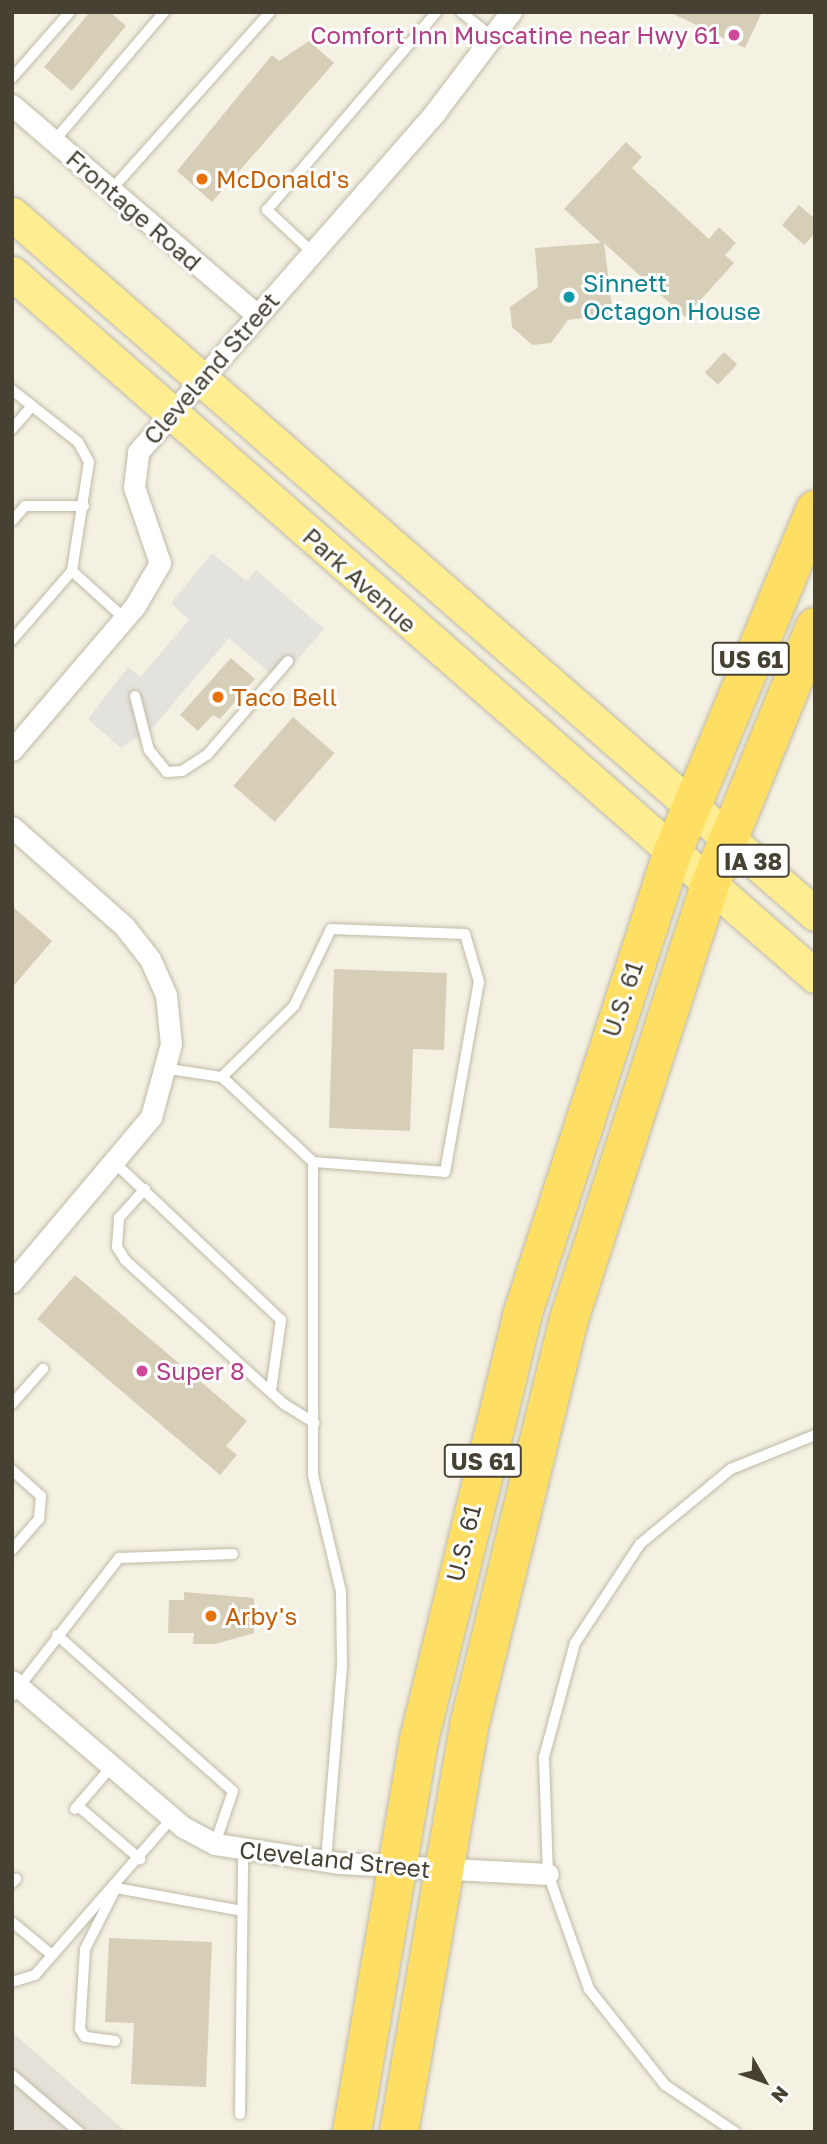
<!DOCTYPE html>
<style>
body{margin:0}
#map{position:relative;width:827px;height:2144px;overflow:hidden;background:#f4f1e3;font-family:"Golos Text",sans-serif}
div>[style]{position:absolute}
.industrial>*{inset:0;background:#e5e1d8}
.parking>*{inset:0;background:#e4e2dc}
.building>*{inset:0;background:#d6ceb7;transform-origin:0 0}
.roads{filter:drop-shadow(0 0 2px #c0baa5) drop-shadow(0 0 2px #c0baa5)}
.lane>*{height:10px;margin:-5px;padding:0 5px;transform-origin:5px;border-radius:5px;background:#fff}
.street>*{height:21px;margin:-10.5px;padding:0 10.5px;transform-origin:10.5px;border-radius:10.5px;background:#fff}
.primary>*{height:33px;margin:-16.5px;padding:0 16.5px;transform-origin:16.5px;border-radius:16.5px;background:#ffee91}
.highway>*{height:38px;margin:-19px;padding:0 19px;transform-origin:19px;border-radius:19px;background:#ffdf63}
.dots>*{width:19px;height:19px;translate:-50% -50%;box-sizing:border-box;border:4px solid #fff;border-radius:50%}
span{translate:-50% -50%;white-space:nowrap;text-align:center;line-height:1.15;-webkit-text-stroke:6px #fff;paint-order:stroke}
.shield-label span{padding:2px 5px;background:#fff;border:2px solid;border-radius:5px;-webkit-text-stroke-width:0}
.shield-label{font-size:23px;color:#464133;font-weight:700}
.hotel-label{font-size:24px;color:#b23c85}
.right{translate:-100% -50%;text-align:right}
.left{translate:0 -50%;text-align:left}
.food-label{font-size:24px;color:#c56008}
.street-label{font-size:24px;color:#464133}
.culture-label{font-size:24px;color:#0d838f}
.frame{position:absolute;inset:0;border:14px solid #464133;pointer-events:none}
.north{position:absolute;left:729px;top:2046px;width:70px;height:70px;-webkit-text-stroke:5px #fff;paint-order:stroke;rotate:130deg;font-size:19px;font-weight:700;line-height:28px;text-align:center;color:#464133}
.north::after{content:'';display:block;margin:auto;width:24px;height:32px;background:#464133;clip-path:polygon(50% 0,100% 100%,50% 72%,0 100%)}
</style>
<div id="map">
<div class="industrial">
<div style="clip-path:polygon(12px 2032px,126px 2132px,12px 2132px)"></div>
</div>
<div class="parking">
<div style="clip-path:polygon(212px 553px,246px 581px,256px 570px,324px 629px,279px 681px,229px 638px,154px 726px,121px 748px,88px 719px,128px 667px,140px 677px,189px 620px,171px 603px)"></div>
</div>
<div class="building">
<div style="clip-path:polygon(90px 12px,110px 12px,126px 26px,72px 91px,44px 67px)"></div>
<div style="clip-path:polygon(669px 12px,762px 12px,745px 48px)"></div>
<div style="clip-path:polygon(309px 41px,334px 63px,212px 202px,177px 171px,272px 55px,279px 61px)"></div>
<div style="clip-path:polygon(626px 142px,642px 157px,632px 168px,709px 239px,719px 227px,736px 243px,725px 255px,734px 263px,685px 317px,604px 243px,613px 314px,568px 320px,551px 343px,532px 345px,512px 327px,510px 307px,538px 287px,535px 248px,601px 243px,564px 209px)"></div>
<div style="clip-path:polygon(799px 205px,815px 219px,815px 233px,804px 245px,782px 225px)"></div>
<div style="left:724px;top:352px;width:18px;height:28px;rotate:43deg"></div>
<div style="clip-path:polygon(231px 658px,255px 679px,220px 719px,213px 715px,198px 731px,180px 715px)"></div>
<div style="left:293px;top:717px;width:55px;height:91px;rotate:41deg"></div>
<div style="clip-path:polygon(12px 906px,52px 941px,12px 988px)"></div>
<div style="clip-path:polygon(334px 969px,447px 973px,444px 1050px,413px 1049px,410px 1131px,329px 1128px)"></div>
<div style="clip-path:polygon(75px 1275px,247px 1421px,226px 1446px,237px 1455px,220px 1475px,37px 1319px)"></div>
<div style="clip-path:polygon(184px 1592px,254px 1598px,254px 1633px,215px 1644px,193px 1644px,194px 1633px,168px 1633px,169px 1600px,184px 1600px)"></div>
<div style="clip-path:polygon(109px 1938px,212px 1942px,206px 2087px,131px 2084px,134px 2023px,105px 2022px)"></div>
</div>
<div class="roads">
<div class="lane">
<div style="left:461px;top:12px;width:43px;rotate:38.5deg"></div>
<div style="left:12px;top:78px;width:88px;rotate:-48.7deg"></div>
<div style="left:54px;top:141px;width:170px;rotate:-49.5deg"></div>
<div style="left:111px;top:190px;width:239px;rotate:-48.2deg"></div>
<div style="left:312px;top:252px;width:62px;rotate:-137deg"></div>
<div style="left:267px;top:210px;width:261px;rotate:-49.4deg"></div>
<div style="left:12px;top:390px;width:84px;rotate:38.2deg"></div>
<div style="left:78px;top:442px;width:23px;rotate:61deg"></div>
<div style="left:89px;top:462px;width:110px;rotate:98.9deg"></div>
<div style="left:72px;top:571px;width:70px;rotate:42.1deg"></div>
<div style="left:12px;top:429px;width:30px;rotate:-49deg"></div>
<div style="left:12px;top:521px;width:20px;rotate:-49deg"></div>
<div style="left:25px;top:506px;width:59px"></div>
<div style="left:12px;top:640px;width:91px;rotate:-49deg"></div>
<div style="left:135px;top:696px;width:56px;rotate:75.5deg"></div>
<div style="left:149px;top:750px;width:28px;rotate:51deg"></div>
<div style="left:167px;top:772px;width:15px;rotate:-4deg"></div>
<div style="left:182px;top:771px;width:30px;rotate:-33deg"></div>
<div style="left:207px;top:755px;width:124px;rotate:-49.2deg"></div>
<div style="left:169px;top:1069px;width:54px;rotate:8.6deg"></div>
<div style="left:222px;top:1077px;width:125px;rotate:43deg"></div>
<div style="left:313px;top:1162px;width:132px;rotate:4.3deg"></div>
<div style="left:445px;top:1172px;width:193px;rotate:-79.9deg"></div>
<div style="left:479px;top:982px;width:50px;rotate:-106.3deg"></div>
<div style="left:465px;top:934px;width:134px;rotate:-177.9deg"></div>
<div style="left:331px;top:929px;width:85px;rotate:115.7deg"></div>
<div style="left:294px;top:1006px;width:101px;rotate:135.4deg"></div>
<div style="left:313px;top:1162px;width:313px;rotate:90deg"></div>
<div style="left:313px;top:1475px;width:120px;rotate:76.5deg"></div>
<div style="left:341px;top:1592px;width:74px;rotate:89.2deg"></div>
<div style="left:342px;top:1666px;width:197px;rotate:94.7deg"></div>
<div style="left:115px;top:1163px;width:228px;rotate:43.4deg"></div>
<div style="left:281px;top:1320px;width:71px;rotate:98.1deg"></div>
<div style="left:145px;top:1189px;width:39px;rotate:132deg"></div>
<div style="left:119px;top:1218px;width:29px;rotate:94deg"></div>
<div style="left:117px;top:1247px;width:15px;rotate:58deg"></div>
<div style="left:125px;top:1260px;width:215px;rotate:42.2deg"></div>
<div style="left:284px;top:1404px;width:36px;rotate:32deg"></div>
<div style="left:12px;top:1404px;width:47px;rotate:-48.5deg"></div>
<div style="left:12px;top:1470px;width:39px;rotate:42deg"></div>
<div style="left:41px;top:1496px;width:23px;rotate:95deg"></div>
<div style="left:39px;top:1519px;width:41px;rotate:131.1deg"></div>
<div style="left:57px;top:1635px;width:235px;rotate:41.6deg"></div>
<div style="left:233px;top:1791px;width:56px;rotate:108.8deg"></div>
<div style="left:12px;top:1696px;width:175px;rotate:-52.2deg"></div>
<div style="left:119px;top:1558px;width:114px;rotate:-2deg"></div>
<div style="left:78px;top:1806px;width:82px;rotate:40.5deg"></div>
<div style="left:75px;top:1809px;width:57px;rotate:-49.3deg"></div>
<div style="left:12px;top:1883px;width:6px;rotate:-45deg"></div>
<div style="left:12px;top:1922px;width:52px;rotate:39.5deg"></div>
<div style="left:12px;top:1982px;width:24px;rotate:-17deg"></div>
<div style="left:35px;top:1975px;width:208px;rotate:-48.9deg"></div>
<div style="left:115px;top:2041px;width:30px;rotate:-172deg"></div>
<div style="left:85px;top:2037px;width:9px;rotate:-122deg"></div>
<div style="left:80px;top:2029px;width:80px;rotate:-86.4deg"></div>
<div style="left:85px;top:1949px;width:68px;rotate:-63.1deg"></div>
<div style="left:116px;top:1888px;width:128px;rotate:10.3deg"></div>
<div style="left:12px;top:2075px;width:88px;rotate:40.4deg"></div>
<div style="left:240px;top:2114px;width:262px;rotate:-89.3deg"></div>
<div style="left:735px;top:2132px;width:84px;rotate:-146.1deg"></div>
<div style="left:665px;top:2085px;width:122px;rotate:-128.4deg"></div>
<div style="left:589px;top:1989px;width:122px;rotate:-109.6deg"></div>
<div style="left:548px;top:1874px;width:117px;rotate:-92deg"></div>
<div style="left:544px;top:1757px;width:118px;rotate:-74.8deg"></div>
<div style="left:575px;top:1643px;width:118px;rotate:-56.7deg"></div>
<div style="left:640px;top:1544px;width:118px;rotate:-39.5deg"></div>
<div style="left:731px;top:1469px;width:91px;rotate:-22deg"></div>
</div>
<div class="street">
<div style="left:12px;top:105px;width:321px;rotate:40.6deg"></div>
<div style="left:12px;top:750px;width:189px;rotate:-49.5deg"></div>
<div style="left:135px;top:606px;width:50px;rotate:-59.8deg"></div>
<div style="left:160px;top:563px;width:80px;rotate:-108.9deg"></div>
<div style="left:134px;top:487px;width:35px;rotate:-83deg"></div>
<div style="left:138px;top:452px;width:453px;rotate:-48.8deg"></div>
<div style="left:436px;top:111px;width:124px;rotate:-52.9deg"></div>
<div style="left:12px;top:827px;width:149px;rotate:41.5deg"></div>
<div style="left:124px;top:926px;width:42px;rotate:51.8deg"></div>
<div style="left:150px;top:959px;width:39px;rotate:66deg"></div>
<div style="left:166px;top:995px;width:49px;rotate:84.2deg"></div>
<div style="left:171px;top:1044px;width:76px;rotate:105.3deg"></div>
<div style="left:151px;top:1117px;width:216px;rotate:130.1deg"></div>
<div style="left:12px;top:1681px;width:225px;rotate:40.5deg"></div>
<div style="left:183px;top:1827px;width:36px;rotate:28deg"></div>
<div style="left:215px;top:1844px;width:125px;rotate:8.7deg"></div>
<div style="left:339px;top:1863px;width:209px;rotate:3deg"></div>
</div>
<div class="primary">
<div style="left:12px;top:214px;width:1065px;rotate:41.08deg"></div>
<div style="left:12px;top:273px;width:1067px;rotate:41.2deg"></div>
</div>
<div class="highway">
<div style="left:352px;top:2132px;width:398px;rotate:-80.3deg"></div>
<div style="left:419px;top:1740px;width:436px;rotate:-76.3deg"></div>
<div style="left:522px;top:1316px;width:486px;rotate:-72deg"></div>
<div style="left:672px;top:854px;width:373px;rotate:-67.4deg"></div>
<div style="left:399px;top:2132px;width:416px;rotate:-80.2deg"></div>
<div style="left:470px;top:1722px;width:412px;rotate:-76.2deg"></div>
<div style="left:568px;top:1322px;width:457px;rotate:-72deg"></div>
<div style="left:709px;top:887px;width:281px;rotate:-67.8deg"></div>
</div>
</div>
<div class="dots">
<div style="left:734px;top:35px;background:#d1479c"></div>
<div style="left:202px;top:179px;background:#e8710a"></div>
<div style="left:569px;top:297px;background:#0f9aa8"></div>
<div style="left:218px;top:697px;background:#e8710a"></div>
<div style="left:142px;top:1371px;background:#d1479c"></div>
<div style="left:211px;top:1616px;background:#e8710a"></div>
</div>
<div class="shield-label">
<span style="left:751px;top:659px">US 61</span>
<span style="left:753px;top:861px">IA 38</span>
<span style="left:483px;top:1461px">US 61</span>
</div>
<div class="hotel-label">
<span class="right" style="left:720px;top:35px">Comfort Inn Muscatine near Hwy 61</span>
<span class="left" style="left:156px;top:1371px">Super 8</span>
</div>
<div class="food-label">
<span class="left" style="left:216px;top:179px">McDonald's</span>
<span class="left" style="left:232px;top:697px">Taco Bell</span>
<span class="left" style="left:225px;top:1616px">Arby's</span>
</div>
<div class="street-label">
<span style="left:134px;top:210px;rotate:41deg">Frontage Road</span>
<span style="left:211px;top:368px;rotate:-49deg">Cleveland Street</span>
<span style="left:360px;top:580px;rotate:42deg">Park Avenue</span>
<span style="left:622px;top:999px;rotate:-71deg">U.S. 61</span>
<span style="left:463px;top:1543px;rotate:-76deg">U.S. 61</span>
<span style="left:335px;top:1859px;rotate:6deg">Cleveland Street</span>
</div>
<div class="culture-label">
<span class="left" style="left:583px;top:297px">Sinnett<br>Octagon House</span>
</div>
<div class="frame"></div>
<div class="north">N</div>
</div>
